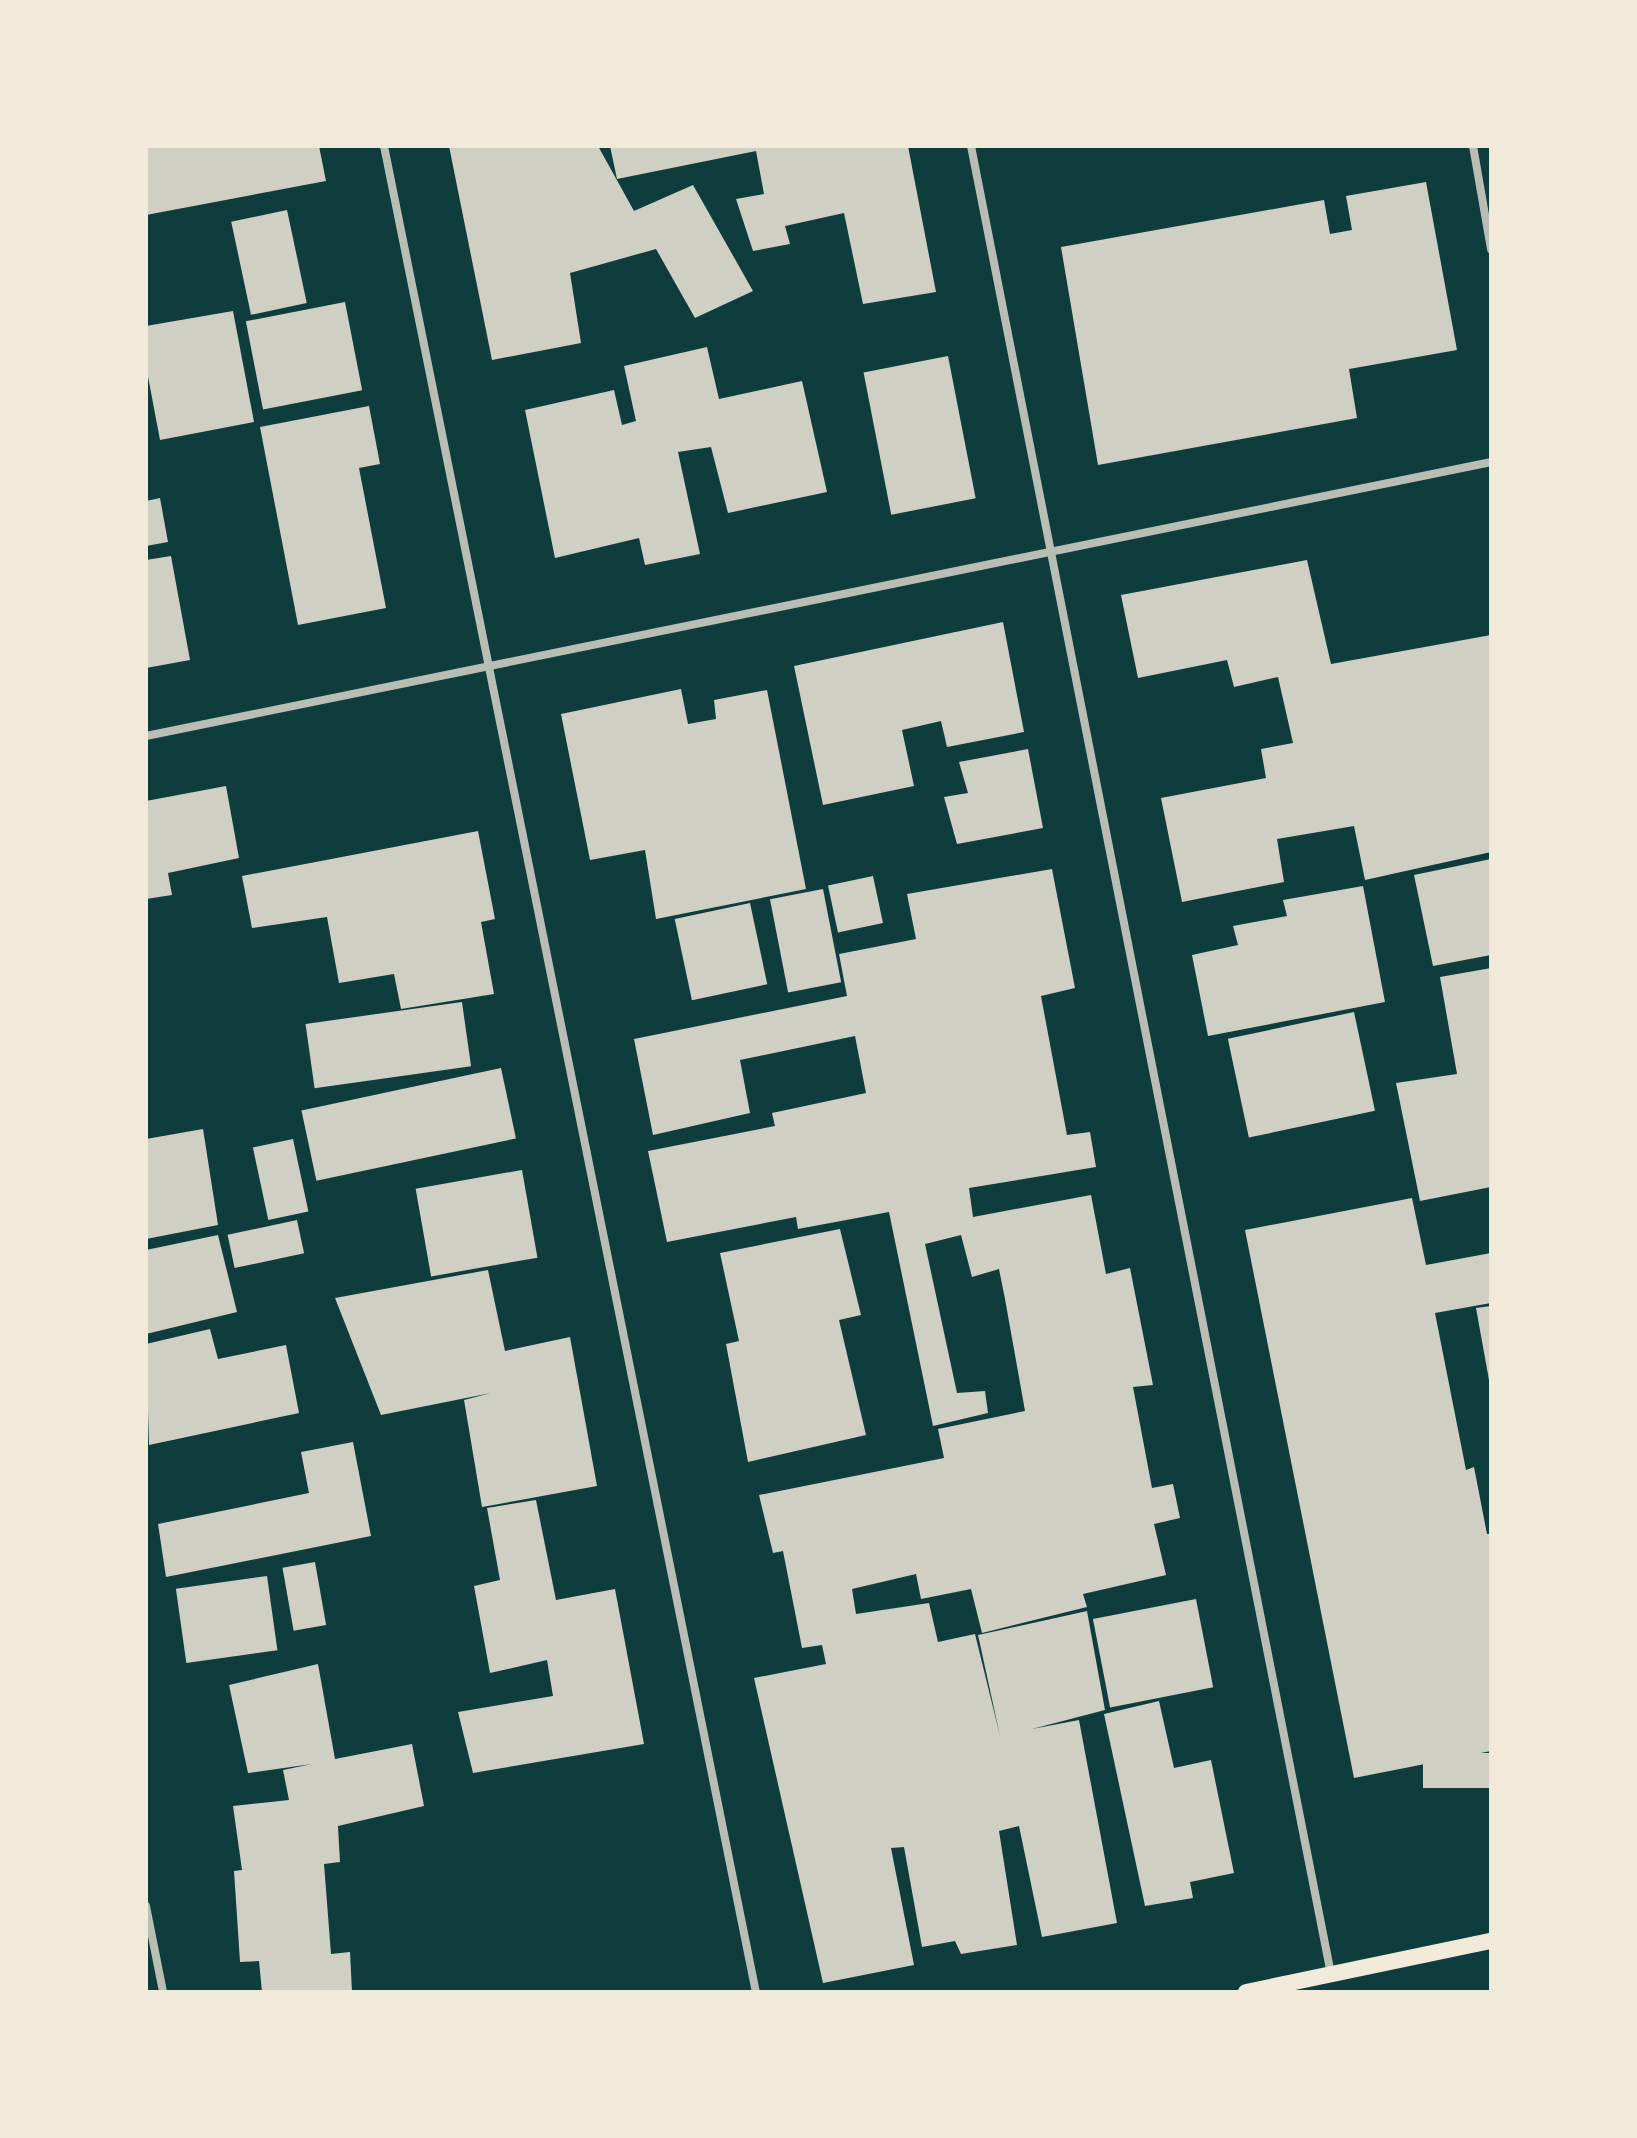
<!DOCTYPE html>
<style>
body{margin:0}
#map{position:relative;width:1637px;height:2138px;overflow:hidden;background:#0f3d3e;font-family:"IBM Plex Serif",serif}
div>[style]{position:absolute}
.building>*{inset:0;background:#cfcfc3;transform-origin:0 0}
.minor>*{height:8px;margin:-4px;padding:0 4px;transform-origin:4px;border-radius:4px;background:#b8beb3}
.secondary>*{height:16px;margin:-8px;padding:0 8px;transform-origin:8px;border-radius:8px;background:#f1e9da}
span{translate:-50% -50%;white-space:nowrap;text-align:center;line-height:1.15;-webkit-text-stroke:6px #f1e9da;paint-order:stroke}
.frame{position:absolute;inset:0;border:148px solid #f1e9da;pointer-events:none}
</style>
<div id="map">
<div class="building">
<div style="clip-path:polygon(146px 146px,319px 146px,326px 181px,146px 215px)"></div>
<div style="clip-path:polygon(449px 146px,598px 146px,634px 211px,693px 185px,753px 291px,695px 318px,656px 249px,570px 273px,581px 343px,492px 360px)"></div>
<div style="clip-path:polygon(610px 146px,908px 146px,936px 292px,863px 304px,844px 213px,785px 226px,790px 244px,753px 251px,736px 199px,764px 194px,756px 151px,617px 179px)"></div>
<div style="clip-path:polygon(1426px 182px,1457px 350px,1349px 369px,1357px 418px,1098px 465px,1061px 247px,1324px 200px,1330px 234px,1352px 230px,1346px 196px)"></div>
<div style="left:287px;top:210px;width:95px;height:57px;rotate:78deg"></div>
<div style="left:345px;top:302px;width:90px;height:101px;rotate:79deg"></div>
<div style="clip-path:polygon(233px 311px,254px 422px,160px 440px,146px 366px,146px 326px)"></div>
<div style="clip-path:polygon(707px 347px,719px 399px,802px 381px,827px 492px,728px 513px,711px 447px,678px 452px,700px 554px,645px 565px,639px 538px,555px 558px,525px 410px,614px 390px,622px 425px,636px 421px,624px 366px)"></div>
<div style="left:948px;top:356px;width:145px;height:86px;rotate:79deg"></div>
<div style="clip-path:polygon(369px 406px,380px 464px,359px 468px,386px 608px,298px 625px,260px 427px)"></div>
<div style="clip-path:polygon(160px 498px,168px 542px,146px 546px,146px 501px)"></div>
<div style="clip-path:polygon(171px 556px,190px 660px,146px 668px,146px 560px)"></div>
<div style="clip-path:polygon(1307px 560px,1331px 664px,1491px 635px,1491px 852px,1365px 880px,1354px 826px,1277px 839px,1284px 882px,1182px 902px,1161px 798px,1266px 778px,1261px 749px,1293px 743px,1278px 677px,1234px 687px,1227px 660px,1138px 678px,1121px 595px)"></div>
<div style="clip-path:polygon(1003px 622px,1024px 732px,947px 747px,941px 721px,902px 730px,914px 786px,823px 805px,794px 666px)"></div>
<div style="clip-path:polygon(681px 689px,688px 724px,716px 719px,714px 700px,767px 690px,806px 889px,656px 919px,645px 850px,590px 860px,561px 714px)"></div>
<div style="clip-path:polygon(1028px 749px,1043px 828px,957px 844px,944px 797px,968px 793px,959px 762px)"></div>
<div style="clip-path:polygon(226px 786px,239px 858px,168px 873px,172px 895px,146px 899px,146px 801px)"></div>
<div style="clip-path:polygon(478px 831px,495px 919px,481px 922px,494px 994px,401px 1009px,394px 974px,339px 983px,327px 917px,252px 928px,242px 876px)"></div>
<div style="clip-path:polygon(1491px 859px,1491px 955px,1433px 966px,1414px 875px)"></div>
<div style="clip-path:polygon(1052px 869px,1075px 988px,1041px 996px,1067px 1135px,1090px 1132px,1096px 1167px,969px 1188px,973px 1217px,1091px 1195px,1106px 1274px,1130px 1268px,1153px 1385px,1133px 1387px,1152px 1488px,1173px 1484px,1180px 1518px,1154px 1524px,1166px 1575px,1083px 1594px,1087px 1607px,982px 1633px,971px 1589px,921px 1599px,916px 1574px,852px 1589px,856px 1614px,929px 1603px,938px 1642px,975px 1634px,1000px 1736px,978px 1635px,1087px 1611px,1105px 1710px,1032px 1729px,1079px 1720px,1117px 1923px,1042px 1937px,1019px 1826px,999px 1831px,1017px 1945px,961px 1954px,955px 1941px,922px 1947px,904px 1847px,891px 1848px,914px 1965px,823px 1983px,754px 1678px,826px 1664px,822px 1645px,802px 1648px,783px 1551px,773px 1553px,759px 1495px,944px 1458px,938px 1429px,1025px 1411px,1005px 1299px,999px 1269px,972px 1277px,961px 1235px,925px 1244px,957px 1393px,985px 1391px,988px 1413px,933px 1426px,889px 1212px,798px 1229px,796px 1217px,667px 1242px,648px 1151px,775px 1126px,772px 1113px,866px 1093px,855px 1036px,740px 1060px,750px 1113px,653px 1135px,634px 1039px,847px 996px,839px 954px,916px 939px,907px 894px)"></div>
<div style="left:873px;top:876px;width:48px;height:46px;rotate:78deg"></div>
<div style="clip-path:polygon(1363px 886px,1385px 1002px,1208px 1036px,1192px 955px,1238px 945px,1233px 926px,1287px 916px,1283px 900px)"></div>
<div style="left:823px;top:889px;width:95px;height:54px;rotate:79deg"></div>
<div style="left:750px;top:903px;width:83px;height:77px;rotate:78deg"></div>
<div style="clip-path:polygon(1491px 968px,1491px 1187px,1420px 1201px,1396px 1083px,1457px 1074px,1440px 977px)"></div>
<div style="left:462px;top:1002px;width:65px;height:158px;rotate:82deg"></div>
<div style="left:1354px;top:1012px;width:101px;height:129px;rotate:78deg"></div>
<div style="left:501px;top:1068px;width:72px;height:204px;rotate:78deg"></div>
<div style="clip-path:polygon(203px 1129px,218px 1225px,146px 1239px,146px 1139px)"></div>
<div style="left:293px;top:1139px;width:74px;height:41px;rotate:78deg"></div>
<div style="left:522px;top:1170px;width:89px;height:108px;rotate:80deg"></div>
<div style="clip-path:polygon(1412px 1198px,1426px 1265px,1491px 1253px,1491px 1303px,1435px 1313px,1466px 1470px,1474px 1467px,1487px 1534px,1491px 1534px,1491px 1751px,1354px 1778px,1245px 1230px)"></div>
<div style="left:297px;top:1220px;width:34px;height:71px;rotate:78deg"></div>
<div style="clip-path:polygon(840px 1229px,861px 1315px,839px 1320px,866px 1435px,748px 1462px,726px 1344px,739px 1341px,720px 1253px)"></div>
<div style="clip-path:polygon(218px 1235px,237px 1312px,146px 1334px,146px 1250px)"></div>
<div style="clip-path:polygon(488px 1270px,505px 1351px,570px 1337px,597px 1486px,482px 1507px,464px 1400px,491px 1393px,381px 1415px,335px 1298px)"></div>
<div style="clip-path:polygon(1491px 1306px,1491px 1380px,1489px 1380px,1476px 1308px)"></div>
<div style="clip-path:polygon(210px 1329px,218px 1359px,286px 1345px,299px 1413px,149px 1445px,146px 1344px)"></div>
<div style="clip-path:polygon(353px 1442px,371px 1536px,166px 1577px,158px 1524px,309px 1493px,301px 1452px)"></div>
<div style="clip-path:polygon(536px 1500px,556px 1600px,615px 1589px,644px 1744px,473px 1773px,458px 1712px,553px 1696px,547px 1660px,490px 1673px,474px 1586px,500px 1580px,487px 1508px)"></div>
<div style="left:315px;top:1562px;width:64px;height:33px;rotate:80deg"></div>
<div style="left:267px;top:1576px;width:75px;height:92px;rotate:82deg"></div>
<div style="left:1196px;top:1599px;width:90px;height:105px;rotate:79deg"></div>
<div style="clip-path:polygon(318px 1664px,335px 1759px,412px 1744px,424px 1806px,338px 1826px,340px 1862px,324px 1864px,331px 1954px,350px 1952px,352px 1992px,262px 1992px,259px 1961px,240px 1962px,234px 1871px,242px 1870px,233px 1806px,289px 1800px,283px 1770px,312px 1764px,248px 1773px,229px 1685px)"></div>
<div style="clip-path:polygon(1159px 1701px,1174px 1768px,1211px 1760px,1234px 1873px,1190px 1882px,1193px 1898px,1145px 1906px,1104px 1714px)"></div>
<div style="left:1491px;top:1753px;width:35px;height:68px;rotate:90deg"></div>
</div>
<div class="minor">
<div style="left:384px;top:146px;width:1883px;rotate:78.61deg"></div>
<div style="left:971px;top:146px;width:1864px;rotate:78.86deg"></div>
<div style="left:1473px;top:146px;width:105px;rotate:80.1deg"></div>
<div style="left:146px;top:736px;width:1373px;rotate:-11.51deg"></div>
<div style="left:146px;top:1906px;width:88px;rotate:78.8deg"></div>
</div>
<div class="secondary">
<div style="left:1246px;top:1992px;width:250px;rotate:-11.8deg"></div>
</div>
<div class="frame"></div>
</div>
